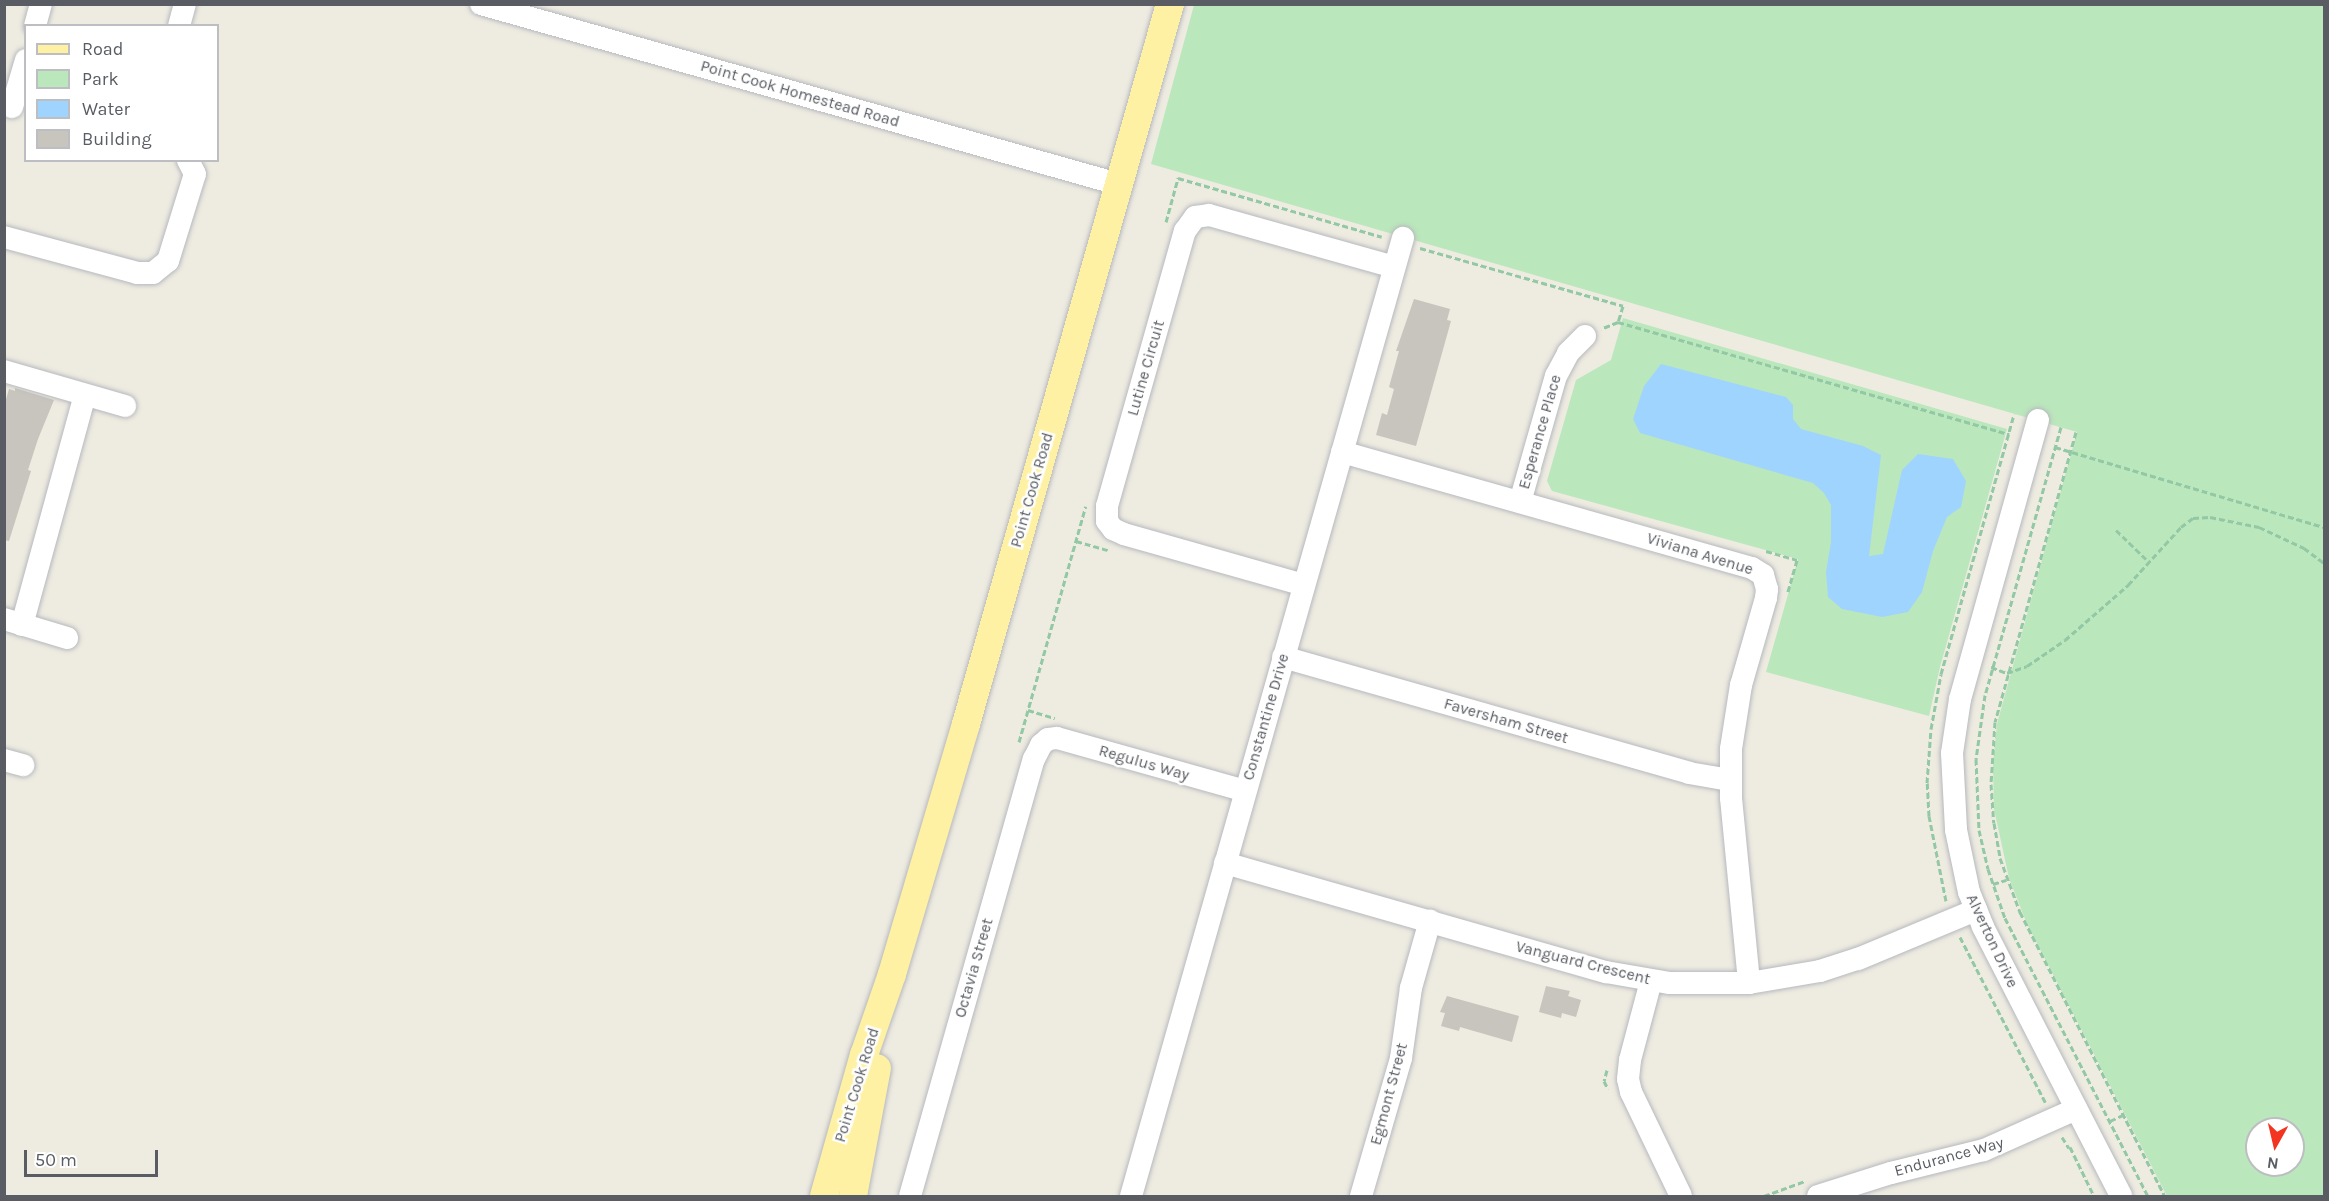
<!DOCTYPE html>
<style>
body{margin:0}
#map{position:relative;width:2329px;height:1201px;overflow:hidden;background:#eeebe1;font-family:Karla,sans-serif}
div>[style]{position:absolute}
.green>*{inset:0;background:#bbe7bc}
.water>*{inset:0;background:#9fd4ff}
.building>*{inset:0;background:#c8c4be}
.path>*{height:3px;margin-top:-1.5px;transform-origin:0;background:repeating-linear-gradient(90deg,#93c8a4 0 6px,transparent 0 9px)}
.roads{filter:drop-shadow(0 0 2px #b6b9be) drop-shadow(0 0 2px #b6b9be)}
.minor>*{height:22px;margin:-11px;padding:0 11px;transform-origin:11px;border-radius:11px;background:#fff}
.major>*{height:28px;margin:-14px;padding:0 14px;transform-origin:14px;border-radius:14px;background:#fff1a4}
span{translate:-50% -50%;white-space:nowrap;text-align:center;line-height:1.15;-webkit-text-stroke:5px #fff;paint-order:stroke}
.street-label{font-size:16px;color:#595d63}
.frame{position:absolute;inset:0;border:6px solid #595d63;pointer-events:none}
.legend{position:absolute;left:24px;top:24px;width:195px;height:138px;box-sizing:border-box;background:#fff;border:2px solid #bdbec1;margin:0;padding:8px 10px;list-style:none;font-size:18px;color:#595d63}
.legend li{display:flex;align-items:center;gap:12px;height:30px}
.legend b{width:30px;border:2px solid #bdbec1}
.north{position:absolute;left:2245px;top:1117px;width:60px;height:60px;box-sizing:border-box;background:#fff;border:2px solid #bdbec1;border-radius:50%;rotate:188deg;font-size:16px;font-weight:700;line-height:24px;text-align:center;color:#595d63}
.north::after{content:'';display:block;margin:auto;width:21px;height:27px;background:#f33421;clip-path:polygon(50% 0,100% 100%,50% 72%,0 100%)}
.scale{position:absolute;left:24px;top:1150px;width:134px;height:27px;box-sizing:border-box;border:3px solid #595d63;border-top:0;padding-left:8px;font-size:18px;line-height:21px;white-space:nowrap;color:#595d63;-webkit-text-stroke:4px #fff;paint-order:stroke}
</style>
<div id="map">
<div class="green">
<div style="clip-path:polygon(evenodd,1194px 5px,2324px 5px,2324px 1196px,2167px 1196px,2027px 924px,2009px 878px,1994px 809px,1993px 764px,1997px 724px,2077px 432px,1151px 164px,1194px 5px,2257px 1129px,2293px 1129px,2293px 1165px,2257px 1165px,2257px 1129px)"></div>
<div style="clip-path:polygon(1623px 318px,2007px 429px,1940px 667px,1929px 716px,1766px 672px,1798px 559px,1552px 491px,1547px 481px,1576px 380px,1611px 360px)"></div>
</div>
<div class="water">
<div style="clip-path:polygon(1661px 364px,1786px 397px,1793px 405px,1793px 419px,1801px 429px,1863px 446px,1881px 455px,1869px 556px,1883px 554px,1902px 470px,1918px 454px,1953px 459px,1966px 481px,1961px 507px,1947px 517px,1933px 551px,1922px 592px,1908px 612px,1882px 617px,1842px 609px,1828px 597px,1826px 572px,1831px 542px,1831px 505px,1824px 493px,1813px 483px,1640px 433px,1633px 419px,1644px 386px)"></div>
</div>
<div class="building">
<div style="clip-path:polygon(1414px 299px,1450px 309px,1447px 320px,1451px 321px,1416px 446px,1376px 435px,1382px 413px,1387px 415px,1394px 389px,1389px 387px,1399px 351px,1396px 351px)"></div>
<div style="clip-path:polygon(15px 388px,54px 400px,38px 439px,28px 470px,31px 471px,9px 541px,4px 540px,4px 406px,9px 389px,15px 391px)"></div>
<div style="clip-path:polygon(1546px 986px,1570px 991px,1568px 996px,1581px 1000px,1576px 1017px,1562px 1013px,1561px 1018px,1539px 1012px)"></div>
<div style="clip-path:polygon(1447px 996px,1519px 1016px,1512px 1042px,1460px 1027px,1459px 1031px,1441px 1026px,1445px 1013px,1440px 1012px)"></div>
</div>
<div class="path">
<div style="left:1166px;top:222px;width:46px;rotate:-74.7deg"></div>
<div style="left:1178px;top:178px;width:212px;rotate:16.1deg"></div>
<div style="left:1420px;top:248px;width:211px;rotate:15.9deg"></div>
<div style="left:1623px;top:306px;width:17px;rotate:107deg"></div>
<div style="left:1618px;top:322px;width:18px;rotate:158deg"></div>
<div style="left:1618px;top:322px;width:407px;rotate:16deg"></div>
<div style="left:2061px;top:427px;width:279px;rotate:105.8deg"></div>
<div style="left:1985px;top:695px;width:65px;rotate:98deg"></div>
<div style="left:1976px;top:759px;width:71px;rotate:87.6deg"></div>
<div style="left:1979px;top:830px;width:40px;rotate:77deg"></div>
<div style="left:1988px;top:869px;width:52px;rotate:70.9deg"></div>
<div style="left:2005px;top:918px;width:313px;rotate:62.8deg"></div>
<div style="left:2076px;top:432px;width:301px;rotate:105.6deg"></div>
<div style="left:1995px;top:722px;width:62px;rotate:93.7deg"></div>
<div style="left:1991px;top:784px;width:39px;rotate:86deg"></div>
<div style="left:1994px;top:823px;width:36px;rotate:80deg"></div>
<div style="left:2000px;top:858px;width:58px;rotate:69.7deg"></div>
<div style="left:2020px;top:912px;width:319px;rotate:63deg"></div>
<div style="left:2055px;top:447px;width:281px;rotate:16.6deg"></div>
<div style="left:2116px;top:530px;width:46px;rotate:44.1deg"></div>
<div style="left:1076px;top:541px;width:33px;rotate:16deg"></div>
<div style="left:1766px;top:551px;width:32px;rotate:16deg"></div>
<div style="left:1797px;top:560px;width:33px;rotate:106deg"></div>
<div style="left:1991px;top:667px;width:17px;rotate:21deg"></div>
<div style="left:2007px;top:673px;width:21px;rotate:-19deg"></div>
<div style="left:2027px;top:666px;width:46px;rotate:-34.4deg"></div>
<div style="left:2065px;top:640px;width:84px;rotate:-41.1deg"></div>
<div style="left:2128px;top:585px;width:79px;rotate:-47.6deg"></div>
<div style="left:2181px;top:527px;width:15px;rotate:-37deg"></div>
<div style="left:2193px;top:518px;width:17px;rotate:-3deg"></div>
<div style="left:2210px;top:517px;width:50px;rotate:11.5deg"></div>
<div style="left:2259px;top:527px;width:50px;rotate:25deg"></div>
<div style="left:2304px;top:548px;width:25px;rotate:37deg"></div>
<div style="left:1028px;top:710px;width:28px;rotate:17deg"></div>
<div style="left:1019px;top:742px;width:245px;rotate:-74.2deg"></div>
<div style="left:1993px;top:884px;width:14px;rotate:-17deg"></div>
<div style="left:1946px;top:901px;width:87px;rotate:-101.3deg"></div>
<div style="left:1929px;top:816px;width:33px;rotate:-93deg"></div>
<div style="left:1927px;top:783px;width:54px;rotate:-85.8deg"></div>
<div style="left:1931px;top:729px;width:56px;rotate:-79.7deg"></div>
<div style="left:1941px;top:674px;width:270px;rotate:-74.3deg"></div>
<div style="left:1960px;top:937px;width:186px;rotate:62.7deg"></div>
<div style="left:1607px;top:1070px;width:11px;rotate:105deg"></div>
<div style="left:1604px;top:1081px;width:9px;rotate:63deg"></div>
<div style="left:2110px;top:1121px;width:14px;rotate:-25deg"></div>
<div style="left:2062px;top:1137px;width:13px;rotate:58deg"></div>
<div style="left:2070px;top:1147px;width:55px;rotate:63.9deg"></div>
<div style="left:1764px;top:1196px;width:44px;rotate:-20.1deg"></div>
</div>
<div class="roads">
<div class="minor">
<div style="left:481px;top:4px;width:662px;rotate:15.78deg"></div>
<div style="left:35px;top:26px;width:23px;rotate:-75deg"></div>
<div style="left:179px;top:26px;width:23px;rotate:-75deg"></div>
<div style="left:12px;top:107px;width:49px;rotate:-73.4deg"></div>
<div style="left:4px;top:237px;width:138px;rotate:15.1deg"></div>
<div style="left:137px;top:273px;width:16px"></div>
<div style="left:153px;top:273px;width:19px;rotate:-39deg"></div>
<div style="left:168px;top:261px;width:91px;rotate:-72.8deg"></div>
<div style="left:195px;top:174px;width:16px;rotate:-117deg"></div>
<div style="left:4px;top:371px;width:126px;rotate:16.1deg"></div>
<div style="left:2038px;top:420px;width:290px;rotate:105.6deg"></div>
<div style="left:1960px;top:699px;width:55px;rotate:98.4deg"></div>
<div style="left:1952px;top:753px;width:77px;rotate:87deg"></div>
<div style="left:1956px;top:830px;width:63px;rotate:78.2deg"></div>
<div style="left:1969px;top:892px;width:38px;rotate:68deg"></div>
<div style="left:1983px;top:927px;width:302px;rotate:62.8deg"></div>
<div style="left:1342px;top:452px;width:426px;rotate:15.8deg"></div>
<div style="left:1752px;top:568px;width:13px;rotate:32deg"></div>
<div style="left:1763px;top:575px;width:15px;rotate:74deg"></div>
<div style="left:1767px;top:589px;width:9px;rotate:96deg"></div>
<div style="left:1766px;top:598px;width:91px;rotate:106deg"></div>
<div style="left:1741px;top:685px;width:65px;rotate:98.9deg"></div>
<div style="left:1731px;top:749px;width:49px;rotate:90deg"></div>
<div style="left:1731px;top:798px;width:186px;rotate:84.4deg"></div>
<div style="left:1520px;top:502px;width:131px;rotate:-74.1deg"></div>
<div style="left:1556px;top:376px;width:26px;rotate:-62deg"></div>
<div style="left:1568px;top:353px;width:24px;rotate:-45deg"></div>
<div style="left:1304px;top:585px;width:187px;rotate:-164.2deg"></div>
<div style="left:1124px;top:534px;width:12px;rotate:-156deg"></div>
<div style="left:1113px;top:529px;width:10px;rotate:-127deg"></div>
<div style="left:1107px;top:521px;width:15px;rotate:-90deg"></div>
<div style="left:1107px;top:506px;width:286px;rotate:-74.2deg"></div>
<div style="left:1185px;top:231px;width:17px;rotate:-54deg"></div>
<div style="left:1195px;top:217px;width:14px;rotate:-8deg"></div>
<div style="left:1209px;top:215px;width:192px;rotate:15.7deg"></div>
<div style="left:4px;top:619px;width:66px;rotate:16.8deg"></div>
<div style="left:22px;top:625px;width:238px;rotate:-74.7deg"></div>
<div style="left:1283px;top:657px;width:422px;rotate:15.9deg"></div>
<div style="left:1689px;top:773px;width:42px;rotate:9.7deg"></div>
<div style="left:4px;top:760px;width:20px;rotate:15deg"></div>
<div style="left:1225px;top:863px;width:396px;rotate:16deg"></div>
<div style="left:1606px;top:972px;width:65px;rotate:9.8deg"></div>
<div style="left:1670px;top:983px;width:79px"></div>
<div style="left:1749px;top:983px;width:72px;rotate:-9.6deg"></div>
<div style="left:1820px;top:971px;width:40px;rotate:-18deg"></div>
<div style="left:1858px;top:959px;width:128px;rotate:-22.6deg"></div>
<div style="left:1651px;top:981px;width:82px;rotate:104.9deg"></div>
<div style="left:1630px;top:1060px;width:19px;rotate:96deg"></div>
<div style="left:1628px;top:1079px;width:13px;rotate:77deg"></div>
<div style="left:1631px;top:1092px;width:115px;rotate:64.3deg"></div>
<div style="left:910px;top:1196px;width:454px;rotate:-74.2deg"></div>
<div style="left:1034px;top:759px;width:16px;rotate:-63deg"></div>
<div style="left:1041px;top:745px;width:9px;rotate:-41deg"></div>
<div style="left:1048px;top:739px;width:9px;rotate:-6deg"></div>
<div style="left:1057px;top:738px;width:195px;rotate:15.7deg"></div>
<div style="left:1131px;top:1196px;width:996px;rotate:-74.15deg"></div>
<div style="left:1361px;top:1196px;width:144px;rotate:-73.8deg"></div>
<div style="left:1401px;top:1058px;width:71px;rotate:-81.9deg"></div>
<div style="left:1411px;top:988px;width:70px;rotate:-74.2deg"></div>
<div style="left:1818px;top:1196px;width:77px;rotate:-17.5deg"></div>
<div style="left:1891px;top:1173px;width:96px;rotate:-13.9deg"></div>
<div style="left:1984px;top:1150px;width:101px;rotate:-24deg"></div>
</div>
<div class="major">
<div style="left:824px;top:1196px;width:147px;rotate:-74.2deg"></div>
<div style="left:864px;top:1055px;width:86px;rotate:-70.9deg"></div>
<div style="left:892px;top:974px;width:261px;rotate:-73.5deg"></div>
<div style="left:966px;top:724px;width:748px;rotate:-74.18deg"></div>
<div style="left:853px;top:1196px;width:130px;rotate:-79.4deg"></div>
</div>
</div>
<div class="street-label">
<span style="left:800px;top:94px;rotate:16deg">Point Cook Homestead Road</span>
<span style="left:1146px;top:368px;rotate:-74deg">Lutine Circuit</span>
<span style="left:1540px;top:432px;rotate:-74deg">Esperance Place</span>
<span style="left:1032px;top:490px;rotate:-74deg">Point Cook Road</span>
<span style="left:1700px;top:554px;rotate:17deg">Viviana Avenue</span>
<span style="left:1266px;top:717px;rotate:-74deg">Constantine Drive</span>
<span style="left:1506px;top:721px;rotate:16deg">Faversham Street</span>
<span style="left:1144px;top:763px;rotate:16deg">Regulus Way</span>
<span style="left:1992px;top:941px;rotate:65deg">Alverton Drive</span>
<span style="left:1583px;top:963px;rotate:14deg">Vanguard Crescent</span>
<span style="left:974px;top:968px;rotate:-74deg">Octavia Street</span>
<span style="left:857px;top:1085px;rotate:-73deg">Point Cook Road</span>
<span style="left:1389px;top:1094px;rotate:-75deg">Egmont Street</span>
<span style="left:1949px;top:1157px;rotate:-15deg">Endurance Way</span>
</div>
<div class="frame"></div>
<ul class="legend">
<li><b style="height:8px;background:#fff1a4"></b>Road</li>
<li><b style="height:16px;background:#bbe7bc"></b>Park</li>
<li><b style="height:16px;background:#9fd4ff"></b>Water</li>
<li><b style="height:16px;background:#c8c4be"></b>Building</li>
</ul>
<div class="north">N</div>
<div class="scale">50 m</div>
</div>
